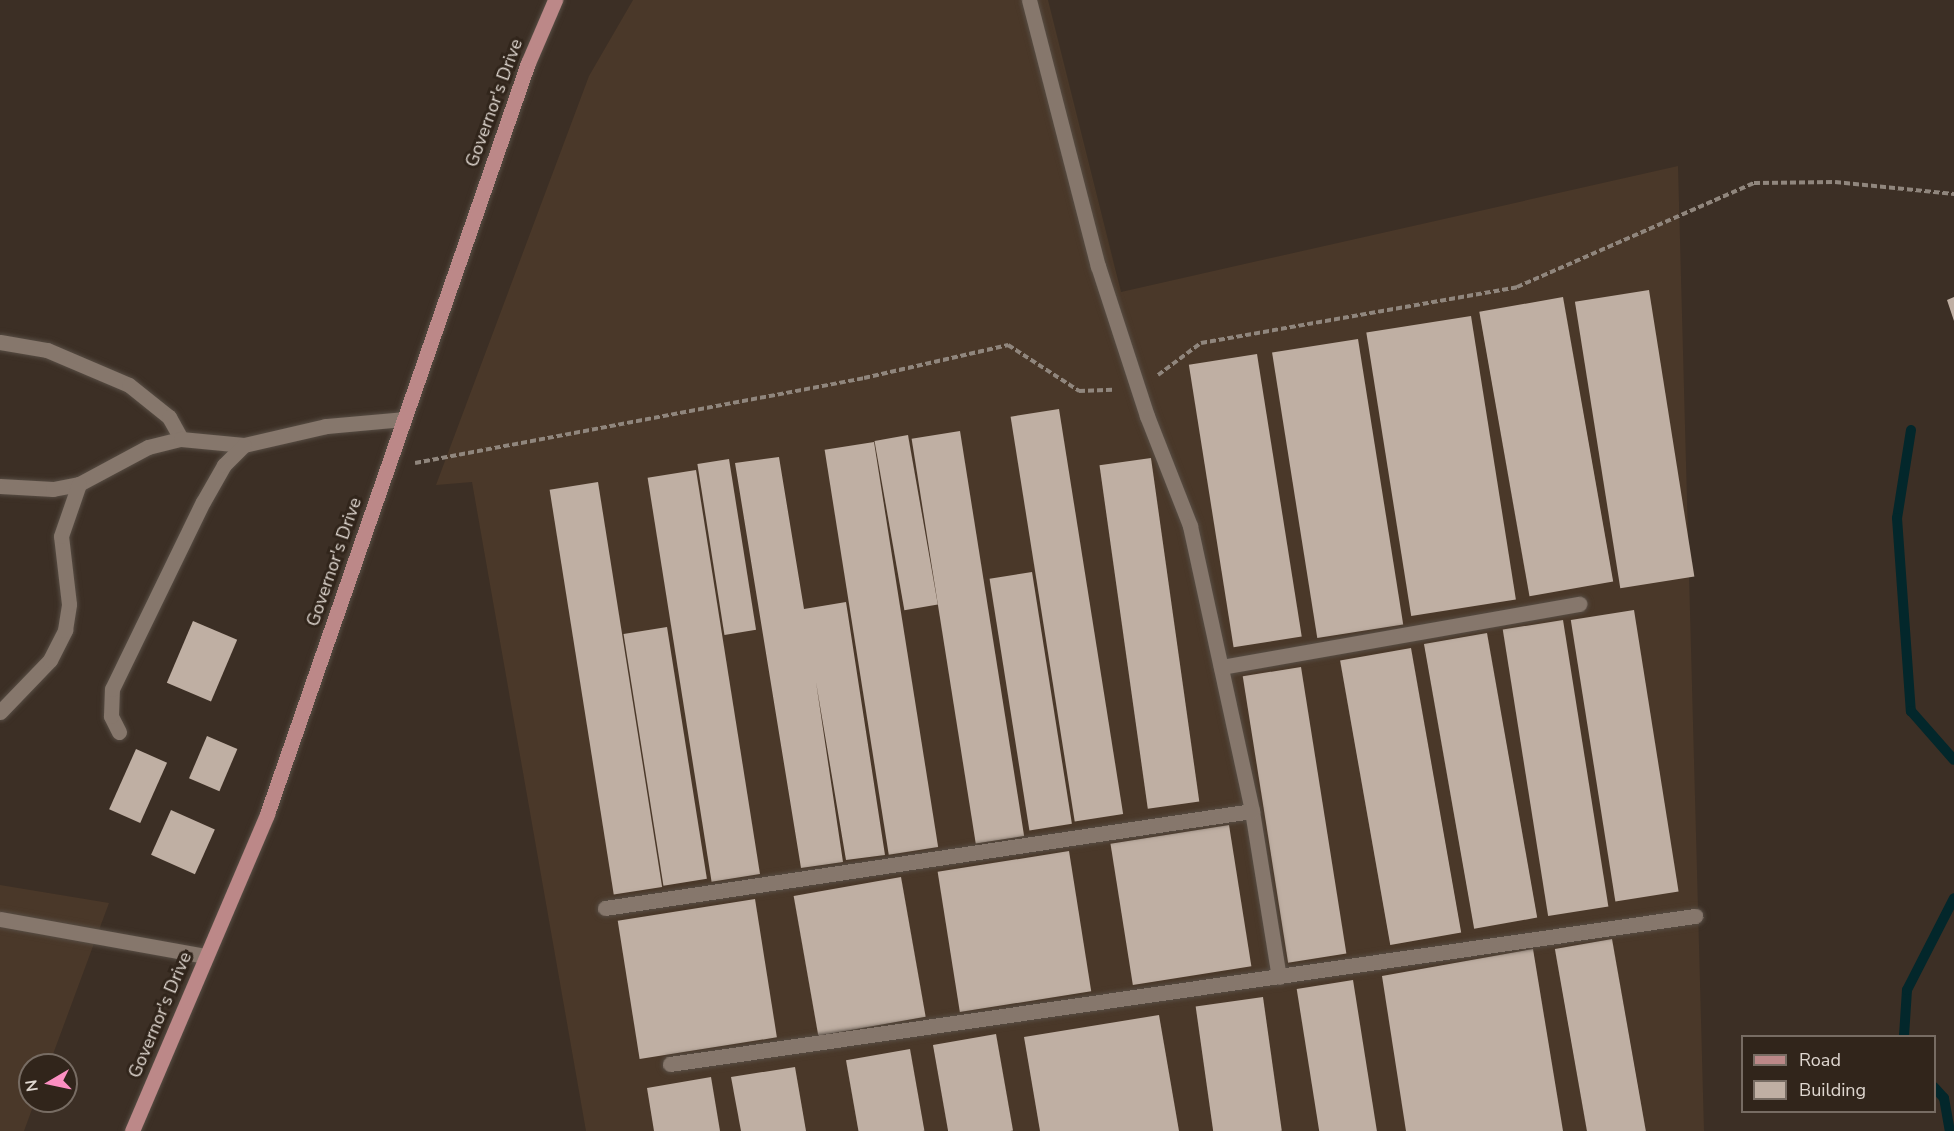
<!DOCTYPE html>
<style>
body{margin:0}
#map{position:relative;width:1954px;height:1131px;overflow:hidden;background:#3c2f25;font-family:"Nunito Sans",sans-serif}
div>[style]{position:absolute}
.built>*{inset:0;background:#4a3829}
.stream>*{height:10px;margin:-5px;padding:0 5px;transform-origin:5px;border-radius:5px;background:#03272b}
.building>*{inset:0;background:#bfafa3;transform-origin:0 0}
.path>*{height:4px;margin-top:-2px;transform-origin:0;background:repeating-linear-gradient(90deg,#90867d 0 6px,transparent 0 9px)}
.roads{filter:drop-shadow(0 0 2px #574d44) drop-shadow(0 0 2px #574d44)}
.minor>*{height:15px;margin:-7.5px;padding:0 7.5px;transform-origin:7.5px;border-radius:7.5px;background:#86776c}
.major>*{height:15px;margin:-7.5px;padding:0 7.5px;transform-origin:7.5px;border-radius:7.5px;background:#bc8888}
span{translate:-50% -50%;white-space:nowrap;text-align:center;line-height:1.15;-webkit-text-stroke:6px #31251b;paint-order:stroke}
.street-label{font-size:18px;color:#dfd7d0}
.legend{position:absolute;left:1741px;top:1035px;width:195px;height:78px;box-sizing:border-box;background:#31251b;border:2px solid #776c63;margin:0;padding:8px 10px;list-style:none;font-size:18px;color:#dfd7d0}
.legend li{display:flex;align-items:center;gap:12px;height:30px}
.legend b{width:30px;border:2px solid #776c63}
.north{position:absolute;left:18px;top:1053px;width:60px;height:60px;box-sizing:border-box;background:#31251b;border:2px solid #776c63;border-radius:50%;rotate:261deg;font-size:16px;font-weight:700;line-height:24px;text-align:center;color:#dfd7d0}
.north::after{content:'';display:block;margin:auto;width:21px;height:27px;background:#fc8fc2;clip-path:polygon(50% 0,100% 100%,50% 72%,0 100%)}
</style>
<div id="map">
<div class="built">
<div style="clip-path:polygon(633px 0,1048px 0,1121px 292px,1678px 166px,1704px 1131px,586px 1131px,472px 482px,436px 485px,589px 76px)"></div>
<div style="clip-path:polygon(0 885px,109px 903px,49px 1065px,30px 1065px,30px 1101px,35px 1101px,24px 1131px,0 1131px)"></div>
</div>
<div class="stream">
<div style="left:1911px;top:430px;width:89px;rotate:99deg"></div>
<div style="left:1897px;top:518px;width:194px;rotate:85.9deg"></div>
<div style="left:1911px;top:711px;width:65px;rotate:48.7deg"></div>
<div style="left:1904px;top:1036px;width:46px;rotate:-86.3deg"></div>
<div style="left:1907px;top:990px;width:103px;rotate:-62.9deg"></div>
<div style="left:1934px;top:1087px;width:15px;rotate:48deg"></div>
<div style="left:1944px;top:1098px;width:34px;rotate:80deg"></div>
</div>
<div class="building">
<div style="left:1649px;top:290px;width:290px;height:75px;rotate:81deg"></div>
<div style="left:1563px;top:297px;width:289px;height:85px;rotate:80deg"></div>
<div style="clip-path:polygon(1954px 297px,1954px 321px,1947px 300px)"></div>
<div style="left:1471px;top:316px;width:287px;height:106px;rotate:81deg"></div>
<div style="left:1358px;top:339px;width:289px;height:87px;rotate:81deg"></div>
<div style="left:1257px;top:354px;width:286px;height:69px;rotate:81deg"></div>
<div style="left:1059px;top:409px;width:410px;height:49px;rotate:81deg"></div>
<div style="left:960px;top:431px;width:410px;height:49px;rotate:81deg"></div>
<div style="left:908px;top:435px;width:172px;height:34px;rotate:80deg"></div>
<div style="left:874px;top:442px;width:410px;height:50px;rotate:81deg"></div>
<div style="clip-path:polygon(779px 457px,804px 609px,846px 602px,885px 855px,846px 860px,816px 682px,843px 862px,801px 868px,735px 463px)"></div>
<div style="left:1151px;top:458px;width:347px;height:52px;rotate:82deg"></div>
<div style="left:729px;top:459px;width:173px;height:32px;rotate:81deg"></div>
<div style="left:696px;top:470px;width:409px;height:49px;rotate:81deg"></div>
<div style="left:598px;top:482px;width:410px;height:49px;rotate:81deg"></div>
<div style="left:1032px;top:572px;width:255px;height:43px;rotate:81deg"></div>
<div style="left:1634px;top:610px;width:285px;height:64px;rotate:81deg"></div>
<div style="left:1563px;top:620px;width:290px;height:61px;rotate:81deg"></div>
<div style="left:193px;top:621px;width:48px;height:67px;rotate:23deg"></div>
<div style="left:667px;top:627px;width:255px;height:44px;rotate:81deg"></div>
<div style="left:1487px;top:633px;width:289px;height:64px;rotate:80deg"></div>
<div style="left:1411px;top:648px;width:289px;height:72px;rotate:80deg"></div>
<div style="left:1301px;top:667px;width:290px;height:59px;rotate:81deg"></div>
<div style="left:207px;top:736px;width:33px;height:46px;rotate:23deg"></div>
<div style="left:136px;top:749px;width:34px;height:66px;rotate:24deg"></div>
<div style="left:171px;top:810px;width:48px;height:49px;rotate:24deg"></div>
<div style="left:1229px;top:825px;width:143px;height:120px;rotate:81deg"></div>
<div style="left:1069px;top:851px;width:142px;height:133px;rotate:81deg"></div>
<div style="left:901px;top:877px;width:142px;height:109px;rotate:80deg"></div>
<div style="left:755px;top:899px;width:140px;height:139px;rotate:81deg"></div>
<div style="left:1612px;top:939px;width:195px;height:58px;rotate:80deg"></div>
<div style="clip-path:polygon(1533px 949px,1563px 1131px,1406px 1131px,1382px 976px)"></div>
<div style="left:1353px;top:980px;width:153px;height:57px;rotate:81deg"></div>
<div style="left:1263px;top:997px;width:135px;height:68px;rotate:82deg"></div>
<div style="clip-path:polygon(1159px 1015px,1179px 1131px,1040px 1131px,1024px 1037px)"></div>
<div style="left:996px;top:1034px;width:98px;height:64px;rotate:80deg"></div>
<div style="left:910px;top:1049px;width:83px;height:65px;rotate:80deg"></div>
<div style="clip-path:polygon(795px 1067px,806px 1131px,741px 1131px,731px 1077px)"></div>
<div style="clip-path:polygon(711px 1077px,720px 1131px,654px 1131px,647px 1088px)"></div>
</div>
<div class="path">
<div style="left:1158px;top:375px;width:54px;rotate:-36.7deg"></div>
<div style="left:1201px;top:343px;width:321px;rotate:-10deg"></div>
<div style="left:1517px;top:287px;width:259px;rotate:-23.7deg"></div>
<div style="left:1754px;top:183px;width:81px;rotate:-0.7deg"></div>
<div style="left:1835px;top:182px;width:120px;rotate:5.8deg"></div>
<div style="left:415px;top:463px;width:457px;rotate:-10.7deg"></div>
<div style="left:864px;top:378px;width:148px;rotate:-12.9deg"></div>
<div style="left:1008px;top:345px;width:85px;rotate:32.9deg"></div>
<div style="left:1079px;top:391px;width:34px;rotate:-2deg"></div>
</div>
<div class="roads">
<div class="minor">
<div style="left:1029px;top:0;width:275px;rotate:75.5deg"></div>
<div style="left:1098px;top:266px;width:158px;rotate:71.9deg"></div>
<div style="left:1147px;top:416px;width:118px;rotate:68.6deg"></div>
<div style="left:1190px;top:526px;width:292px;rotate:77.7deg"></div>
<div style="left:1252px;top:811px;width:168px;rotate:80.8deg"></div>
<div style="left:0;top:342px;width:48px;rotate:9.7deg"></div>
<div style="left:47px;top:350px;width:89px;rotate:23.1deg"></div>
<div style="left:129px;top:385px;width:51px;rotate:38.7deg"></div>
<div style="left:169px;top:417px;width:25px;rotate:61deg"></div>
<div style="left:0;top:486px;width:53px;rotate:3.2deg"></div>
<div style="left:53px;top:489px;width:26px;rotate:-11deg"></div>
<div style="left:79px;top:484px;width:78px;rotate:-28.2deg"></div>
<div style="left:148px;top:447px;width:34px;rotate:-14deg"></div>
<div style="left:181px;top:439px;width:63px;rotate:5.4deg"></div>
<div style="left:244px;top:445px;width:84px;rotate:-13deg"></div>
<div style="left:326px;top:426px;width:78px;rotate:-5.1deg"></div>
<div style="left:1221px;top:667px;width:364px;rotate:-10deg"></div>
<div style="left:0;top:712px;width:72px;rotate:-46.1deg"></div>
<div style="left:50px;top:660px;width:34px;rotate:-63deg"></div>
<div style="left:65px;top:630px;width:26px;rotate:-81deg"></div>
<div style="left:69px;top:604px;width:68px;rotate:-96.7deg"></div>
<div style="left:61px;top:536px;width:55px;rotate:-70.9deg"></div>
<div style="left:119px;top:732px;width:18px;rotate:-117deg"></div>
<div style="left:111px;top:716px;width:27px;rotate:-88deg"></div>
<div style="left:112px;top:689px;width:208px;rotate:-64.1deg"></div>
<div style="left:203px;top:502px;width:43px;rotate:-60.4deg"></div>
<div style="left:224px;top:465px;width:28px;rotate:-45deg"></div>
<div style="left:605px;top:908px;width:654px;rotate:-8.53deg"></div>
<div style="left:0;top:919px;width:209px;rotate:10.2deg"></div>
<div style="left:670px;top:1064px;width:1036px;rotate:-8.22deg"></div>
</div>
<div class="major">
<div style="left:132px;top:1131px;width:345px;rotate:-66.9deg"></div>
<div style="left:267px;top:814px;width:795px;rotate:-70.84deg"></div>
<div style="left:528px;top:63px;width:69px;rotate:-66.8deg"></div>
</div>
</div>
<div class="street-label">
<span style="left:494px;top:103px;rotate:-70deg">Governor's Drive</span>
<span style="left:334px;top:562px;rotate:-71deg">Governor's Drive</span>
<span style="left:160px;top:1015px;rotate:-67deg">Governor's Drive</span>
</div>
<ul class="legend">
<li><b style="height:8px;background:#bc8888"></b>Road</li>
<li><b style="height:16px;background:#bfafa3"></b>Building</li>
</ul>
<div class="north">N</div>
</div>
